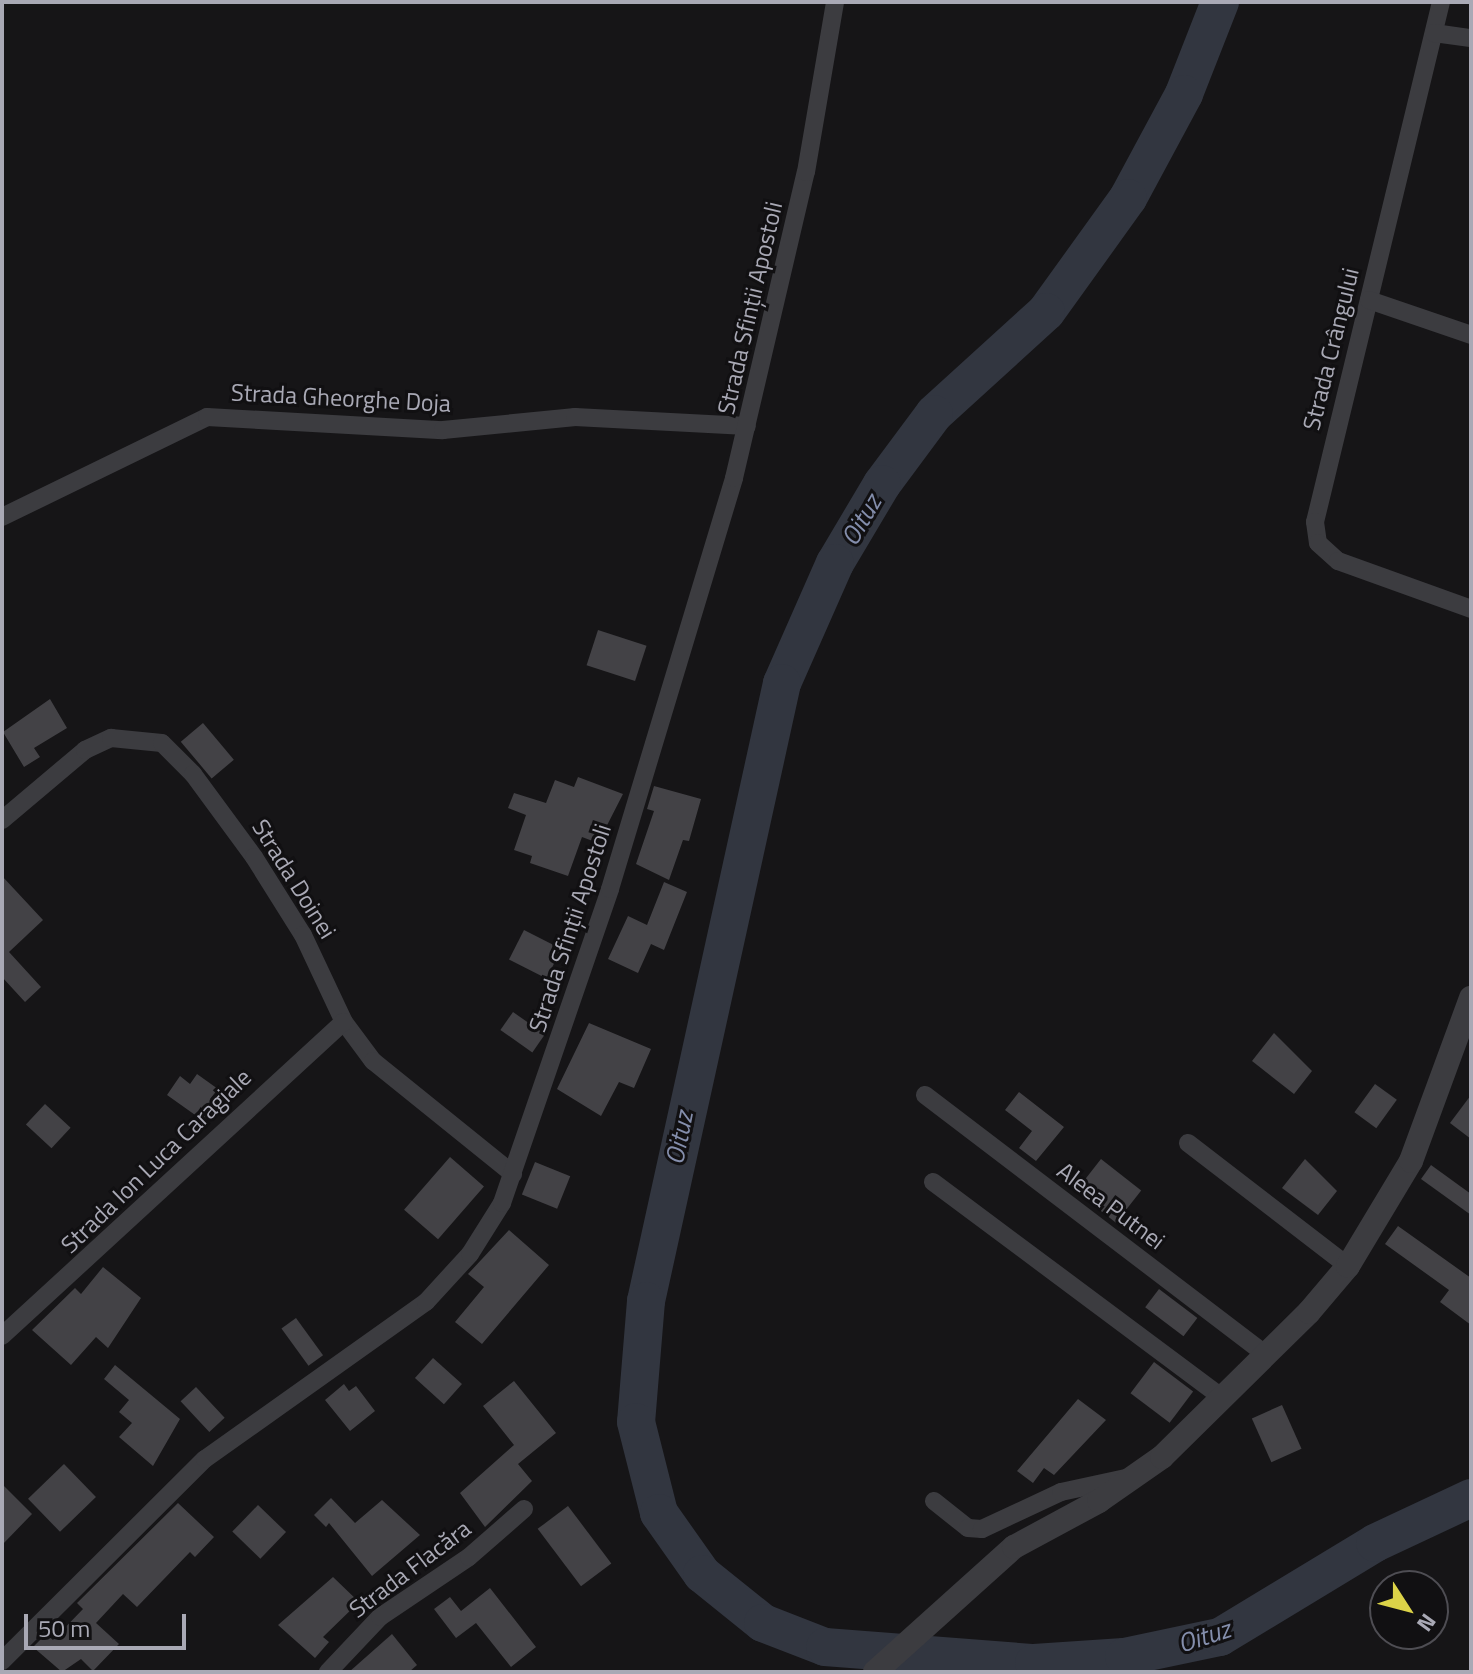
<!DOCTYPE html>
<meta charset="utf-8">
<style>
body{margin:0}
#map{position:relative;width:1473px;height:1674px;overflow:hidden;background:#161517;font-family:"Titillium Web",sans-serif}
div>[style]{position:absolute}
.river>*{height:38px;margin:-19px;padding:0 19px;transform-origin:19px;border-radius:19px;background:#323640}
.building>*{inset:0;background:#434246;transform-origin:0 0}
.minor>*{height:18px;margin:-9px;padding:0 9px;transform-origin:9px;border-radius:9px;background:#3c3c40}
.tertiary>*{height:24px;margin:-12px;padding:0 12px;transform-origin:12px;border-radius:12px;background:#3c3c40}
span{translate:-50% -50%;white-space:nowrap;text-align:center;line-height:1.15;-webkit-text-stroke:6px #111012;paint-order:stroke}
.street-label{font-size:24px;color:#a9a9b5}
.water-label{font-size:26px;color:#848eac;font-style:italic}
.frame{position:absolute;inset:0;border:4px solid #a9a9b5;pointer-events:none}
.north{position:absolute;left:1369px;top:1570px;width:80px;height:80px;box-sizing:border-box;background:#111012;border:2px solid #4e4d53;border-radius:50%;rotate:126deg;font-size:22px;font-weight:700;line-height:32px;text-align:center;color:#a9a9b5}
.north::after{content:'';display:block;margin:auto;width:28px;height:36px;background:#dcd348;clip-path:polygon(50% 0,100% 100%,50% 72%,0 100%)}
.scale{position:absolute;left:24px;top:1614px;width:162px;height:36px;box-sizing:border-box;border:4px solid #a9a9b5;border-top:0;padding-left:10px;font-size:24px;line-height:28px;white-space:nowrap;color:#a9a9b5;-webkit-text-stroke:6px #111012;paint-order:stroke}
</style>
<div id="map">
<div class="river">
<div style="left:1220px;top:2px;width:99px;rotate:111.4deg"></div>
<div style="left:1184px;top:94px;width:118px;rotate:118.3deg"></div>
<div style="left:1128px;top:198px;width:140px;rotate:125.7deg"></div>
<div style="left:1046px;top:312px;width:151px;rotate:137.7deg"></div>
<div style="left:934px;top:414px;width:87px;rotate:126.6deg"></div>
<div style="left:882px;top:484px;width:92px;rotate:120.7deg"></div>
<div style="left:835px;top:563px;width:131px;rotate:113.8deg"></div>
<div style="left:782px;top:683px;width:633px;rotate:102.41deg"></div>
<div style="left:646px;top:1301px;width:121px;rotate:94.7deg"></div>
<div style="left:636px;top:1422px;width:94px;rotate:75.8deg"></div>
<div style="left:659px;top:1513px;width:75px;rotate:54.8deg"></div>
<div style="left:702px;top:1574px;width:78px;rotate:38.8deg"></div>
<div style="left:763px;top:1623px;width:66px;rotate:21.2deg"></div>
<div style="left:825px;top:1647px;width:210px;rotate:4.4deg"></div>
<div style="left:1034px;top:1663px;width:90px;rotate:-3.8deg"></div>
<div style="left:1124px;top:1657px;width:98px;rotate:-11.8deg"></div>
<div style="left:1220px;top:1637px;width:181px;rotate:-31.2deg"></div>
<div style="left:1375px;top:1543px;width:106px;rotate:-25.1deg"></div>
</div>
<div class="building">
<div style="left:598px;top:630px;width:51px;height:37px;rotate:18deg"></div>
<div style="clip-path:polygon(50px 699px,67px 728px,34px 748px,40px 757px,24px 767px,3px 732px)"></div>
<div style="left:203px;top:723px;width:48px;height:29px;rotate:50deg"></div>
<div style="clip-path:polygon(578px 777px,623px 794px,598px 843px,582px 837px,568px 876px,530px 863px,532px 856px,514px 850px,526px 815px,508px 808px,514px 793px,546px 803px,555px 780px,574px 787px)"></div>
<div style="clip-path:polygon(654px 786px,701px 799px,689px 841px,683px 840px,669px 880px,636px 864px,654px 811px,647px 809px)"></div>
<div style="clip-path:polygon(2px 876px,43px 920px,9px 952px,41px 987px,25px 1002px,2px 977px)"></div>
<div style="clip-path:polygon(664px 882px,687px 892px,664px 950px,651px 944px,638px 973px,608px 959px,628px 916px,647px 925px)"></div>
<div style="left:524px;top:930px;width:42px;height:33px;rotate:27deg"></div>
<div style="left:513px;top:1012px;width:39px;height:22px;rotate:35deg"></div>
<div style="clip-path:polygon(589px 1023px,651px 1049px,634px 1088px,619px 1082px,601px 1116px,557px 1089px)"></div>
<div style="clip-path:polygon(1274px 1033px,1312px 1071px,1294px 1094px,1252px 1061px)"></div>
<div style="clip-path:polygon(197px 1074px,218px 1089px,210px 1099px,217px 1104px,205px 1122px,167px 1095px,180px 1076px,190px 1084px)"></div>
<div style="left:1375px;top:1084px;width:27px;height:35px;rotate:36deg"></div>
<div style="clip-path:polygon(1019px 1092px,1064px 1127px,1036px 1161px,1019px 1148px,1032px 1131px,1005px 1110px)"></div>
<div style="clip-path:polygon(1471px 1095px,1471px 1139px,1450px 1123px)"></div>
<div style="left:45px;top:1104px;width:35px;height:28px;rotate:43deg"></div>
<div style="left:450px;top:1157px;width:45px;height:70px;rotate:41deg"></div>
<div style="left:1101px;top:1159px;width:51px;height:41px;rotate:38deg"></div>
<div style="clip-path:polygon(1305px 1159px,1337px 1191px,1318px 1215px,1282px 1188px)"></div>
<div style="left:535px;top:1162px;width:38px;height:35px;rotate:22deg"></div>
<div style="clip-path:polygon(1431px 1165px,1471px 1194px,1471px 1215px,1421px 1179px)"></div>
<div style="clip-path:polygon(1398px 1226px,1471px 1278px,1471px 1325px,1440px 1302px,1449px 1290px,1385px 1244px)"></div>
<div style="clip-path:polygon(509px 1230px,549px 1265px,482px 1344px,455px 1322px,484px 1287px,468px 1274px)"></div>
<div style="clip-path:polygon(103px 1267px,141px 1298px,108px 1348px,96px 1337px,71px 1365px,32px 1330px,75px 1288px,81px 1294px)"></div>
<div style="left:1159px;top:1289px;width:48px;height:23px;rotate:37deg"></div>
<div style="left:296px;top:1318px;width:46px;height:18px;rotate:54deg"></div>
<div style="left:433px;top:1358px;width:39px;height:27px;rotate:42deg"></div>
<div style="left:1154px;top:1362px;width:49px;height:39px;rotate:37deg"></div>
<div style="clip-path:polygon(115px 1365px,180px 1419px,153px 1466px,119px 1437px,132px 1423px,119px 1412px,129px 1400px,104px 1379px)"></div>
<div style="clip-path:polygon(514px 1381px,556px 1433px,518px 1464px,532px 1481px,485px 1527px,460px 1493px,514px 1445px,483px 1406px)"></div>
<div style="clip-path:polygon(344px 1384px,349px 1391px,356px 1386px,375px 1411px,350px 1431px,325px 1400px)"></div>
<div style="left:196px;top:1387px;width:42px;height:21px;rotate:47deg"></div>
<div style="clip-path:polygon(1078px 1399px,1106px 1420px,1054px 1475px,1044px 1468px,1033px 1483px,1017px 1471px)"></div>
<div style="left:1282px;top:1405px;width:48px;height:33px;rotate:66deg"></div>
<div style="left:64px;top:1464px;width:46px;height:50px;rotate:46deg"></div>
<div style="clip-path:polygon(2px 1484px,32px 1514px,2px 1545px)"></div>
<div style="clip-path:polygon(331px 1498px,355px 1523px,382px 1500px,420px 1535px,372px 1576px,329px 1523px,326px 1527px,314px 1515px)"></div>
<div style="clip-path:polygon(178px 1503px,214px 1537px,195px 1557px,190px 1552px,137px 1607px,123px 1594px,96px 1623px,119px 1644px,93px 1671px,81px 1659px,62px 1672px,33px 1647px,46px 1634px,53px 1640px,83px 1609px,77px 1603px)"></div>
<div style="left:258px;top:1505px;width:39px;height:37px;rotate:44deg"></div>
<div style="left:568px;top:1506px;width:72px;height:38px;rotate:53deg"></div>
<div style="clip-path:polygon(333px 1577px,359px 1602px,323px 1637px,329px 1642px,315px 1658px,278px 1625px)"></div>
<div style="clip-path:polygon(490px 1588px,536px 1647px,511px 1667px,476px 1623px,456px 1638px,434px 1609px,450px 1597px,461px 1611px)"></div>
<div style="clip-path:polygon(392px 1634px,417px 1665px,409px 1672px,349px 1672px)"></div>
</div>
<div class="minor">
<div style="left:1441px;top:2px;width:535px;rotate:103.62deg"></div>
<div style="left:1315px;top:522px;width:21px;rotate:82deg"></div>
<div style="left:1318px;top:543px;width:27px;rotate:42deg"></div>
<div style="left:1338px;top:561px;width:141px;rotate:19.8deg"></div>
<div style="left:1434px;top:33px;width:37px;rotate:8deg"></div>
<div style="left:1369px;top:300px;width:108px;rotate:18.9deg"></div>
<div style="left:2px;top:517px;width:228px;rotate:-26deg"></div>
<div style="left:207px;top:417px;width:236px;rotate:3.2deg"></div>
<div style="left:443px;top:430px;width:133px;rotate:-5.6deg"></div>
<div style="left:575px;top:417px;width:172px;rotate:3deg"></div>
<div style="left:2px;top:820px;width:109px;rotate:-40.1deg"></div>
<div style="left:85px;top:750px;width:29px;rotate:-25deg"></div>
<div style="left:111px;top:738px;width:51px;rotate:5.6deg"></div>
<div style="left:162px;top:743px;width:44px;rotate:45deg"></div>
<div style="left:193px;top:774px;width:103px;rotate:53.7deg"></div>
<div style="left:254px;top:857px;width:92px;rotate:57.9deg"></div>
<div style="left:303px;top:935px;width:96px;rotate:64.8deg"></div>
<div style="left:344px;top:1022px;width:49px;rotate:53.4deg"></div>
<div style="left:373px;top:1061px;width:180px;rotate:38.9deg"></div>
<div style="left:925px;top:1095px;width:430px;rotate:37.3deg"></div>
<div style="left:1188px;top:1143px;width:202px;rotate:37.6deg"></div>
<div style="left:933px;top:1182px;width:363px;rotate:36.7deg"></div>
<div style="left:2px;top:1336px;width:464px;rotate:-42.6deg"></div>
<div style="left:934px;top:1501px;width:43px;rotate:38.5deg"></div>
<div style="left:968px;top:1528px;width:14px;rotate:4deg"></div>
<div style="left:982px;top:1529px;width:87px;rotate:-25.1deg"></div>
<div style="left:1061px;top:1492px;width:72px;rotate:-12.1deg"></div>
<div style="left:2px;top:1661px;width:286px;rotate:-44.9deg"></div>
<div style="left:205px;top:1459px;width:271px;rotate:-35.4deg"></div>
<div style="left:426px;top:1302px;width:65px;rotate:-47.5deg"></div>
<div style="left:470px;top:1254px;width:60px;rotate:-57.9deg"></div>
<div style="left:502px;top:1203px;width:332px;rotate:-71deg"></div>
<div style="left:610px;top:889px;width:429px;rotate:-73.2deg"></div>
<div style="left:734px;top:478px;width:314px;rotate:-76.8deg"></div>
<div style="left:806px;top:172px;width:172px;rotate:-80.3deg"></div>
<div style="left:328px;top:1672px;width:76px;rotate:-46.6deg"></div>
<div style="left:380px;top:1617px;width:107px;rotate:-34deg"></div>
<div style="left:469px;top:1557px;width:73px;rotate:-41.1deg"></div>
</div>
<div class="tertiary">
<div style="left:875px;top:1672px;width:187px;rotate:-42deg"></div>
<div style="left:1014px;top:1547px;width:97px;rotate:-28.4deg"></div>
<div style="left:1099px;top:1501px;width:77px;rotate:-34.9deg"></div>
<div style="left:1162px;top:1457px;width:206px;rotate:-44.6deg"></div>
<div style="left:1309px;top:1312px;width:60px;rotate:-49.7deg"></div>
<div style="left:1348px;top:1266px;width:122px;rotate:-59deg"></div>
<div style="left:1411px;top:1161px;width:174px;rotate:-69.8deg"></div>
</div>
<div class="street-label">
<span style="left:750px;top:308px;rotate:-77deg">Strada Sfinții Apostoli</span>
<span style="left:1331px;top:349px;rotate:-76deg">Strada Crângului</span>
<span style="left:341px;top:398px;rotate:3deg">Strada Gheorghe Doja</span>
<span style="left:294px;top:879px;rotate:58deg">Strada Doinei</span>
<span style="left:570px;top:928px;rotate:-72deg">Strada Sfinții Apostoli</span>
<span style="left:156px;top:1161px;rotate:-44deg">Strada Ion Luca Caragiale</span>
<span style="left:1111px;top:1206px;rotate:37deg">Aleea Putnei</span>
<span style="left:410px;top:1569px;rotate:-37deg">Strada Flacăra</span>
</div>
<div class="water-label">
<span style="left:861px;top:520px;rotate:-60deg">Oituz</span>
<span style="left:679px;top:1138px;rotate:-79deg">Oituz</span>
<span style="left:1204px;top:1636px;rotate:-18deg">Oituz</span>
</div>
<div class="frame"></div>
<div class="north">N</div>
<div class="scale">50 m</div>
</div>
